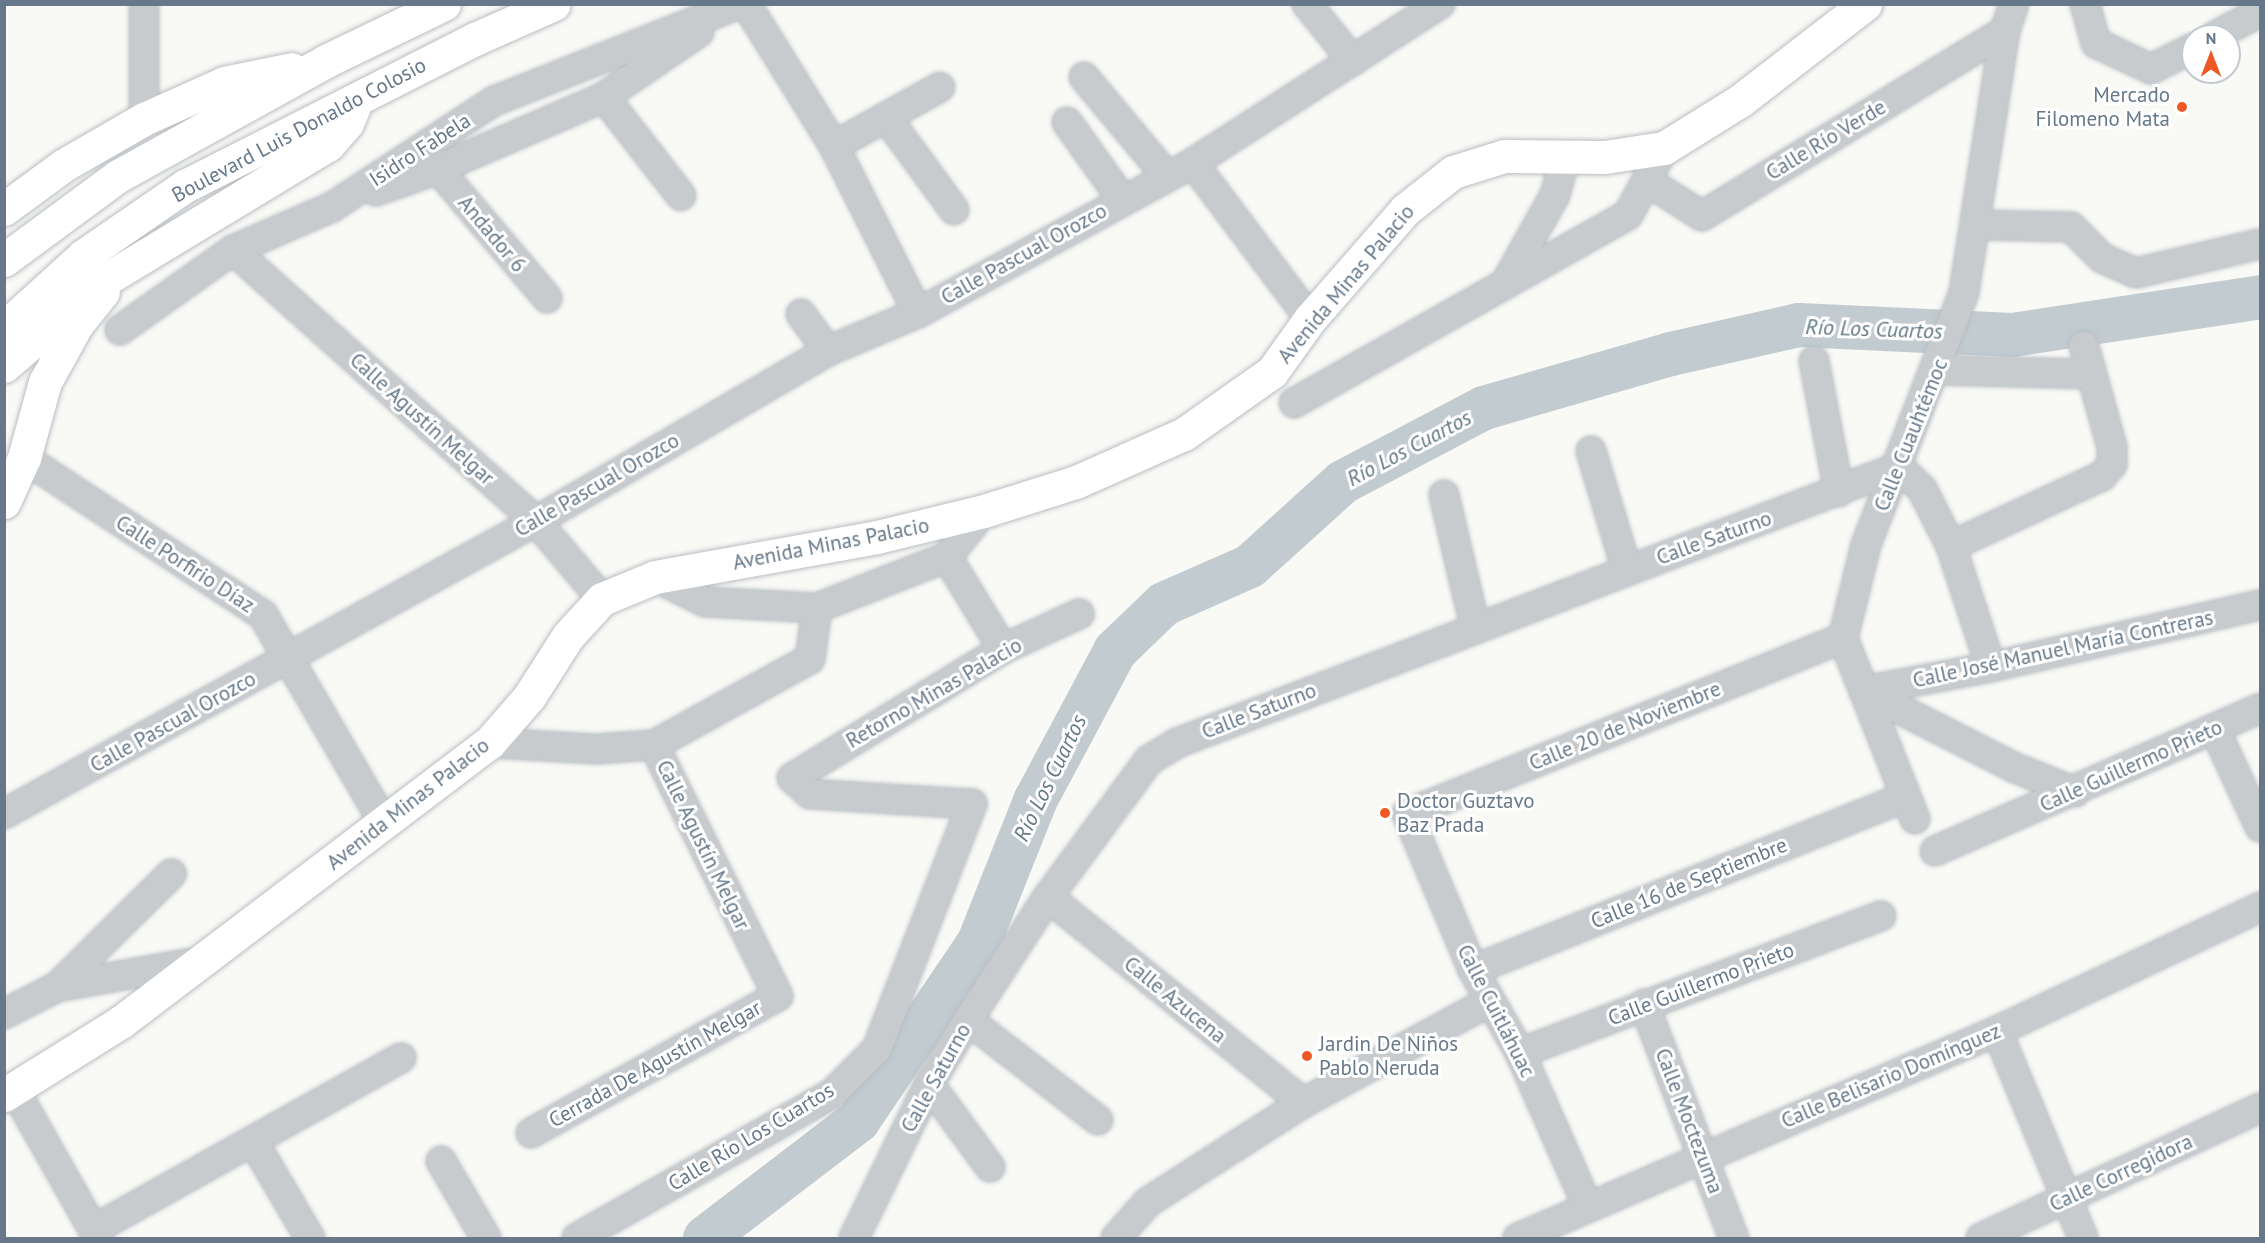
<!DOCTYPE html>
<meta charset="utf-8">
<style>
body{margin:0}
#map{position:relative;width:2265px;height:1243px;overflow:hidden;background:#f9f9f6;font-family:"PT Sans",sans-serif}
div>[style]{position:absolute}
.river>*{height:44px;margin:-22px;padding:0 22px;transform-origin:22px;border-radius:22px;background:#c1cbd0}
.roads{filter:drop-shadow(0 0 2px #b9bec3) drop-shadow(0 0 2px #b9bec3)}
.street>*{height:28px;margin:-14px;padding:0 14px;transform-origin:14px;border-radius:14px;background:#c7cbce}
.secondary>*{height:33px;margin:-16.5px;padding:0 16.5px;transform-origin:16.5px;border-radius:16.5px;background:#fff}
.highway>*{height:33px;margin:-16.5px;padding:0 16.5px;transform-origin:16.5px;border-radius:16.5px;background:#fff}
.dots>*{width:16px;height:16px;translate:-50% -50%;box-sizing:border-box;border:3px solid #fff;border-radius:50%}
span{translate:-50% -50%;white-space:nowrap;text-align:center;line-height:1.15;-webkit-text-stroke:6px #fff;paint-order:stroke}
.poi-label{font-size:21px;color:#667889}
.right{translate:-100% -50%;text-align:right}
.left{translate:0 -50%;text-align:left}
.street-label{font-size:21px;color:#667889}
.water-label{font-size:22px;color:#637a84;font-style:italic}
.frame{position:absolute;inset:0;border:6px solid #667889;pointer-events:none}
.north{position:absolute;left:2181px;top:24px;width:60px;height:60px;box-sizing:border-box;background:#fff;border:2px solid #c2c9d0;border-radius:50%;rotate:0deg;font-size:16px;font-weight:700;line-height:24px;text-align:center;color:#667889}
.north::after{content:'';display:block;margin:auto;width:21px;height:27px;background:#ed5823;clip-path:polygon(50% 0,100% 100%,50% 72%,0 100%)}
</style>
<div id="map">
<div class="river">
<div style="left:705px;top:1238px;width:193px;rotate:-37.4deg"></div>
<div style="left:858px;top:1121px;width:216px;rotate:-55.9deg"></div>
<div style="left:979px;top:942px;width:152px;rotate:-68.3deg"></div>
<div style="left:1035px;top:801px;width:170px;rotate:-61.9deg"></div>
<div style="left:1115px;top:651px;width:68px;rotate:-43.8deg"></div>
<div style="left:1164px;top:604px;width:94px;rotate:-23.8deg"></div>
<div style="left:1250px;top:566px;width:125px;rotate:-42.1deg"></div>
<div style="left:1343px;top:482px;width:159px;rotate:-27.7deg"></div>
<div style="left:1484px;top:408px;width:195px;rotate:-16.1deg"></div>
<div style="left:1671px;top:354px;width:131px;rotate:-12.8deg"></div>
<div style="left:1799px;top:325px;width:214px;rotate:2.7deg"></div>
<div style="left:2013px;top:335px;width:250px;rotate:-8.7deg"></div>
</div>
<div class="roads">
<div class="street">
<div style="left:746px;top:4px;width:167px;rotate:58.2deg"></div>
<div style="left:834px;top:146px;width:187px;rotate:63.3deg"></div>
<div style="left:1307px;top:4px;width:73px;rotate:51.1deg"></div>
<div style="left:2085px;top:4px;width:41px;rotate:74.2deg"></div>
<div style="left:2096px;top:43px;width:61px;rotate:25.3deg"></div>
<div style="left:2151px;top:69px;width:47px;rotate:-26.6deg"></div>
<div style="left:2215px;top:36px;width:51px;rotate:-28.1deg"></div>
<div style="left:1084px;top:77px;width:128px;rotate:50.1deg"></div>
<div style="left:604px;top:97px;width:125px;rotate:52.1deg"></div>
<div style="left:886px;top:117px;width:115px;rotate:53.8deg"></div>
<div style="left:144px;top:119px;width:115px;rotate:-90deg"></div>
<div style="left:1067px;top:122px;width:95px;rotate:54.5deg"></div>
<div style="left:834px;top:146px;width:121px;rotate:-29.1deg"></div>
<div style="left:1193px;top:163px;width:195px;rotate:53.1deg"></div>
<div style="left:438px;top:169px;width:169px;rotate:49.8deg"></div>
<div style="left:1647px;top:181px;width:65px;rotate:32.5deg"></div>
<div style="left:1702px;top:216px;width:355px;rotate:-31.4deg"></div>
<div style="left:376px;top:191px;width:66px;rotate:-19.5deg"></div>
<div style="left:438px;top:169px;width:181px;rotate:-23.4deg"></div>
<div style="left:604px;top:97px;width:115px;rotate:-34.4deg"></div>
<div style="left:1977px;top:225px;width:94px;rotate:1.2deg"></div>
<div style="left:2071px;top:227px;width:44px;rotate:45deg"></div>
<div style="left:2102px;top:258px;width:37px;rotate:24deg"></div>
<div style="left:2136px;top:273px;width:127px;rotate:-13.2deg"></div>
<div style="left:233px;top:250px;width:407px;rotate:41.8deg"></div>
<div style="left:536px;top:521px;width:102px;rotate:49.8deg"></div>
<div style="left:1505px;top:284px;width:102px;rotate:-60.7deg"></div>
<div style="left:1555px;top:195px;width:39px;rotate:-75deg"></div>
<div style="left:801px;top:314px;width:46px;rotate:53.9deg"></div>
<div style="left:120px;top:330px;width:138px;rotate:-35.3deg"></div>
<div style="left:233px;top:250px;width:108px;rotate:-23.5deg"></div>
<div style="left:332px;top:207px;width:194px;rotate:-33.2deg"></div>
<div style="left:494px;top:101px;width:264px;rotate:-21.6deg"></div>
<div style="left:1814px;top:361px;width:133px;rotate:79.2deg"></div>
<div style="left:1936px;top:370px;width:153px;rotate:1.5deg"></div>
<div style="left:1294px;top:403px;width:383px;rotate:-29.4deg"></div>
<div style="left:1628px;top:215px;width:76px;rotate:-61.8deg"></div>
<div style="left:1591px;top:451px;width:124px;rotate:73.2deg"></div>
<div style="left:24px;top:458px;width:286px;rotate:33.3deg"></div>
<div style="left:263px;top:615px;width:243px;rotate:59.8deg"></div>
<div style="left:1444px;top:495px;width:135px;rotate:76.7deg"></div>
<div style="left:1951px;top:546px;width:166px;rotate:-24.9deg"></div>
<div style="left:2102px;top:476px;width:16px;rotate:-50deg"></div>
<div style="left:2112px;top:464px;width:17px;rotate:-90deg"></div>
<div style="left:2112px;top:447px;width:105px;rotate:-105.5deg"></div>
<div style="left:947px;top:557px;width:108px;rotate:58.7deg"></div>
<div style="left:655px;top:577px;width:56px;rotate:26.6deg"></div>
<div style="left:705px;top:602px;width:112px;rotate:3.1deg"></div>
<div style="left:817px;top:608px;width:140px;rotate:-21.4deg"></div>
<div style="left:947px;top:557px;width:59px;rotate:-51.2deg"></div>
<div style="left:1864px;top:691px;width:129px;rotate:-10.7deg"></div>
<div style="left:1991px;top:667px;width:276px;rotate:-13deg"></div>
<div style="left:1864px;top:691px;width:167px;rotate:27deg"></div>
<div style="left:2013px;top:767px;width:67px;rotate:22deg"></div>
<div style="left:2215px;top:730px;width:107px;rotate:65.1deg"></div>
<div style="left:489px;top:743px;width:107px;rotate:3.2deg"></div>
<div style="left:596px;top:749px;width:58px;rotate:-3.9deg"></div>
<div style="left:654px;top:745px;width:178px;rotate:-28.9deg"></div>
<div style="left:810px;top:659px;width:51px;rotate:-82.2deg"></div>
<div style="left:4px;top:814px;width:607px;rotate:-28.84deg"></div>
<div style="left:536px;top:521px;width:338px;rotate:-30.2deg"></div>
<div style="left:828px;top:351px;width:98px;rotate:-22.9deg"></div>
<div style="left:918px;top:313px;width:313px;rotate:-28.6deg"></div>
<div style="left:1193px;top:163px;width:294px;rotate:-32.8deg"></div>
<div style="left:1915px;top:819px;width:195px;rotate:-111.7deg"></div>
<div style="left:1843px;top:638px;width:96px;rotate:-76.1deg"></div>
<div style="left:1866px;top:545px;width:271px;rotate:-68.8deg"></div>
<div style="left:1964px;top:292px;width:264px;rotate:-81.1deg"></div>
<div style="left:2005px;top:31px;width:28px;rotate:-72deg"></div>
<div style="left:1935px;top:851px;width:355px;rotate:-23.7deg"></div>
<div style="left:1048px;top:897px;width:328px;rotate:38.9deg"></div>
<div style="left:1473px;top:970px;width:465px;rotate:-21.8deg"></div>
<div style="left:57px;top:987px;width:161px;rotate:-44.7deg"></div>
<div style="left:1644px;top:1004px;width:251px;rotate:69deg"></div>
<div style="left:4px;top:1014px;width:59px;rotate:-27deg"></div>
<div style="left:57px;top:987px;width:148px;rotate:-10.1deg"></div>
<div style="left:968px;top:1020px;width:164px;rotate:37.6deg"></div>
<div style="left:1997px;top:1031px;width:224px;rotate:67.4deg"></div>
<div style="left:1520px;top:1053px;width:386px;rotate:-20.8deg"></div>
<div style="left:929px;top:1084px;width:103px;rotate:53.7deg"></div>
<div style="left:14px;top:1089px;width:171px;rotate:60.6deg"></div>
<div style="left:531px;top:1133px;width:282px;rotate:-29deg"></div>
<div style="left:778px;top:996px;width:280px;rotate:-116.3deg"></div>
<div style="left:253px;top:1141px;width:113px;rotate:59.6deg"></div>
<div style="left:441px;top:1161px;width:89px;rotate:59.7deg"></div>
<div style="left:1588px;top:1207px;width:168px;rotate:-113.8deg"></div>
<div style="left:1520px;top:1053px;width:95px;rotate:-119.5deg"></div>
<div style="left:1473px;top:970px;width:169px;rotate:-112.9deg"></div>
<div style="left:1407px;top:814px;width:470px;rotate:-22deg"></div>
<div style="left:93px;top:1230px;width:353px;rotate:-29.2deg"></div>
<div style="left:577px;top:1238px;width:293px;rotate:-29.5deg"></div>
<div style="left:832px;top:1094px;width:64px;rotate:-45deg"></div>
<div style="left:877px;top:1049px;width:263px;rotate:-68.8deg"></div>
<div style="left:972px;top:804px;width:162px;rotate:-176.5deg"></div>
<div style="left:810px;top:794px;width:24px;rotate:-138deg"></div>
<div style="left:792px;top:778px;width:247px;rotate:-31.4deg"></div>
<div style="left:1003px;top:649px;width:84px;rotate:-24.7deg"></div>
<div style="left:854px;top:1238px;width:171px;rotate:-64deg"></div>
<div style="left:929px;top:1084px;width:75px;rotate:-58.6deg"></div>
<div style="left:968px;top:1020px;width:147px;rotate:-57deg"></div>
<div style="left:1048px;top:897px;width:170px;rotate:-53.6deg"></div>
<div style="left:1149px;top:760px;width:33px;rotate:-31deg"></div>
<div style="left:1177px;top:743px;width:773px;rotate:-20.92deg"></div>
<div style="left:1899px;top:467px;width:32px;rotate:44deg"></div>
<div style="left:1922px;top:489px;width:64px;rotate:63deg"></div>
<div style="left:1951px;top:546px;width:127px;rotate:71.7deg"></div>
<div style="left:1116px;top:1238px;width:48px;rotate:-48.4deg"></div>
<div style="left:1148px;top:1202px;width:184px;rotate:-32.6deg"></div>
<div style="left:1303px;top:1103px;width:213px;rotate:-28.6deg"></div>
<div style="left:1518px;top:1238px;width:522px;rotate:-23.37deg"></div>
<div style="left:1997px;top:1031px;width:291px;rotate:-25.2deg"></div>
<div style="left:1981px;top:1238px;width:308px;rotate:-25deg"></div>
</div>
<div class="secondary">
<div style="left:4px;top:502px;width:48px;rotate:-65.6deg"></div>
<div style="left:24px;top:458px;width:79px;rotate:-74.6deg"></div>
<div style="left:45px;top:382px;width:66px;rotate:-61.1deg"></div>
<div style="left:77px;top:324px;width:41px;rotate:-50.9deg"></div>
<div style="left:4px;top:1095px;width:138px;rotate:-32deg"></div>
<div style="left:121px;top:1022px;width:462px;rotate:-37.2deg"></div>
<div style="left:489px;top:743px;width:61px;rotate:-49deg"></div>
<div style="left:529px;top:697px;width:72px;rotate:-57.4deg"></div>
<div style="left:568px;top:636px;width:50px;rotate:-47.4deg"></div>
<div style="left:602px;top:599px;width:57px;rotate:-22.5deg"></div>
<div style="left:655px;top:577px;width:226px;rotate:-10.2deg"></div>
<div style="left:877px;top:537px;width:110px;rotate:-13.7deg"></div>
<div style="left:984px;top:511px;width:96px;rotate:-17.5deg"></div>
<div style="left:1076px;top:482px;width:118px;rotate:-24deg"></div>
<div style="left:1184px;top:434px;width:108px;rotate:-35.2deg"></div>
<div style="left:1272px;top:372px;width:65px;rotate:-54.4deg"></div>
<div style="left:1310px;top:319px;width:145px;rotate:-48.9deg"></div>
<div style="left:1405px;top:210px;width:61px;rotate:-38.4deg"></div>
<div style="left:1453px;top:172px;width:53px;rotate:-17.4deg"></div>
<div style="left:1504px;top:156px;width:101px;rotate:0.6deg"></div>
<div style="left:1605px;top:157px;width:60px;rotate:-8.7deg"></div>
<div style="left:1664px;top:148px;width:91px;rotate:-31.9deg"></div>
<div style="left:1741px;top:100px;width:157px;rotate:-37.7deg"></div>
</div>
<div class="highway">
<div style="left:4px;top:209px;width:74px;rotate:-36.3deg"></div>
<div style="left:64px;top:165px;width:92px;rotate:-29.9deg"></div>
<div style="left:144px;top:119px;width:88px;rotate:-24.2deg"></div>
<div style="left:224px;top:83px;width:69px;rotate:-11.6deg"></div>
<div style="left:4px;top:260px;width:142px;rotate:-36.4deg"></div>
<div style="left:118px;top:176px;width:238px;rotate:-28.9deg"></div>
<div style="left:326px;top:61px;width:131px;rotate:-25.8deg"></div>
<div style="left:4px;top:328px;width:107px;rotate:-42.3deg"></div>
<div style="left:83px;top:256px;width:124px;rotate:-34.5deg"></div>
<div style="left:185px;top:186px;width:325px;rotate:-26.9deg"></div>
<div style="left:475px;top:39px;width:86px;rotate:-23.9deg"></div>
<div style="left:4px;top:366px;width:130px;rotate:-40.6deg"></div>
<div style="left:103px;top:281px;width:263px;rotate:-31.2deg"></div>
<div style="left:328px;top:145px;width:29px;rotate:-49deg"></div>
<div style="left:347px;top:123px;width:26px;rotate:-67deg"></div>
</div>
</div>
<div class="dots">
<div style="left:2182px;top:107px;background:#ed5823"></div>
<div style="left:1385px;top:813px;background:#ed5823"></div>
<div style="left:1307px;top:1056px;background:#ed5823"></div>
</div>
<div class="poi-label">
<span class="right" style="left:2170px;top:107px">Mercado<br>Filomeno Mata</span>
<span class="left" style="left:1397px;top:813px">Doctor Guztavo<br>Baz Prada</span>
<span class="left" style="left:1319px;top:1056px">Jardin De Niños<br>Pablo Neruda</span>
</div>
<div class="street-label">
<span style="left:299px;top:130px;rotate:-28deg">Boulevard Luis Donaldo Colosio</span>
<span style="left:1826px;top:140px;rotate:-31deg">Calle Río Verde</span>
<span style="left:420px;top:150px;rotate:-33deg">Isidro Fabela</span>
<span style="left:492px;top:234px;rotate:50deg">Andador 6</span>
<span style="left:1024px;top:254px;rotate:-29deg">Calle Pascual Orozco</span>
<span style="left:1346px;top:284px;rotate:-50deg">Avenida Minas Palacio</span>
<span style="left:422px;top:419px;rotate:42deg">Calle Agustín Melgar</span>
<span style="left:1911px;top:435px;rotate:-68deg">Calle Cuauhtémoc</span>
<span style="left:597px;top:485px;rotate:-30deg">Calle Pascual Orozco</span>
<span style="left:1714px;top:538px;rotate:-20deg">Calle Saturno</span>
<span style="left:831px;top:544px;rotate:-11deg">Avenida Minas Palacio</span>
<span style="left:185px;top:564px;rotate:33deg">Calle Porfirio Díaz</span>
<span style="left:2063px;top:649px;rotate:-12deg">Calle José Manuel María Contreras</span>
<span style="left:934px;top:693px;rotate:-30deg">Retorno Minas Palacio</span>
<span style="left:1259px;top:711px;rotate:-21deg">Calle Saturno</span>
<span style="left:173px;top:722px;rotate:-29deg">Calle Pascual Orozco</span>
<span style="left:1625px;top:726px;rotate:-22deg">Calle 20 de Noviembre</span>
<span style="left:2131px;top:766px;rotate:-24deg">Calle Guillermo Prieto</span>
<span style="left:408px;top:804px;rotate:-38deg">Avenida Minas Palacio</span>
<span style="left:703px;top:845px;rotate:64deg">Calle Agustín Melgar</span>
<span style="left:1689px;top:883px;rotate:-22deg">Calle 16 de Septiembre</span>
<span style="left:1701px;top:984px;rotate:-21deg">Calle Guillermo Prieto</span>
<span style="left:1175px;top:1000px;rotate:39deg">Calle Azucena</span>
<span style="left:1496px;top:1011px;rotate:63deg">Calle Cuitláhuac</span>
<span style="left:655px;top:1064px;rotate:-29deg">Cerrada De Agustín Melgar</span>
<span style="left:1891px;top:1076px;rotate:-23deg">Calle Belisario Domínguez</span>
<span style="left:936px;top:1078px;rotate:-61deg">Calle Saturno</span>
<span style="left:1689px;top:1121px;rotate:69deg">Calle Moctezuma</span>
<span style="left:751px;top:1137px;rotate:-31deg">Calle Río Los Cuartos</span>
<span style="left:2121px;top:1173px;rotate:-25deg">Calle Corregidora</span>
</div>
<div class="water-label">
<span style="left:1874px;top:329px;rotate:2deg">Río Los Cuartos</span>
<span style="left:1409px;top:448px;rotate:-28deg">Río Los Cuartos</span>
<span style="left:1050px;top:778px;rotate:-64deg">Río Los Cuartos</span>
</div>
<div class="frame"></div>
<div class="north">N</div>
</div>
